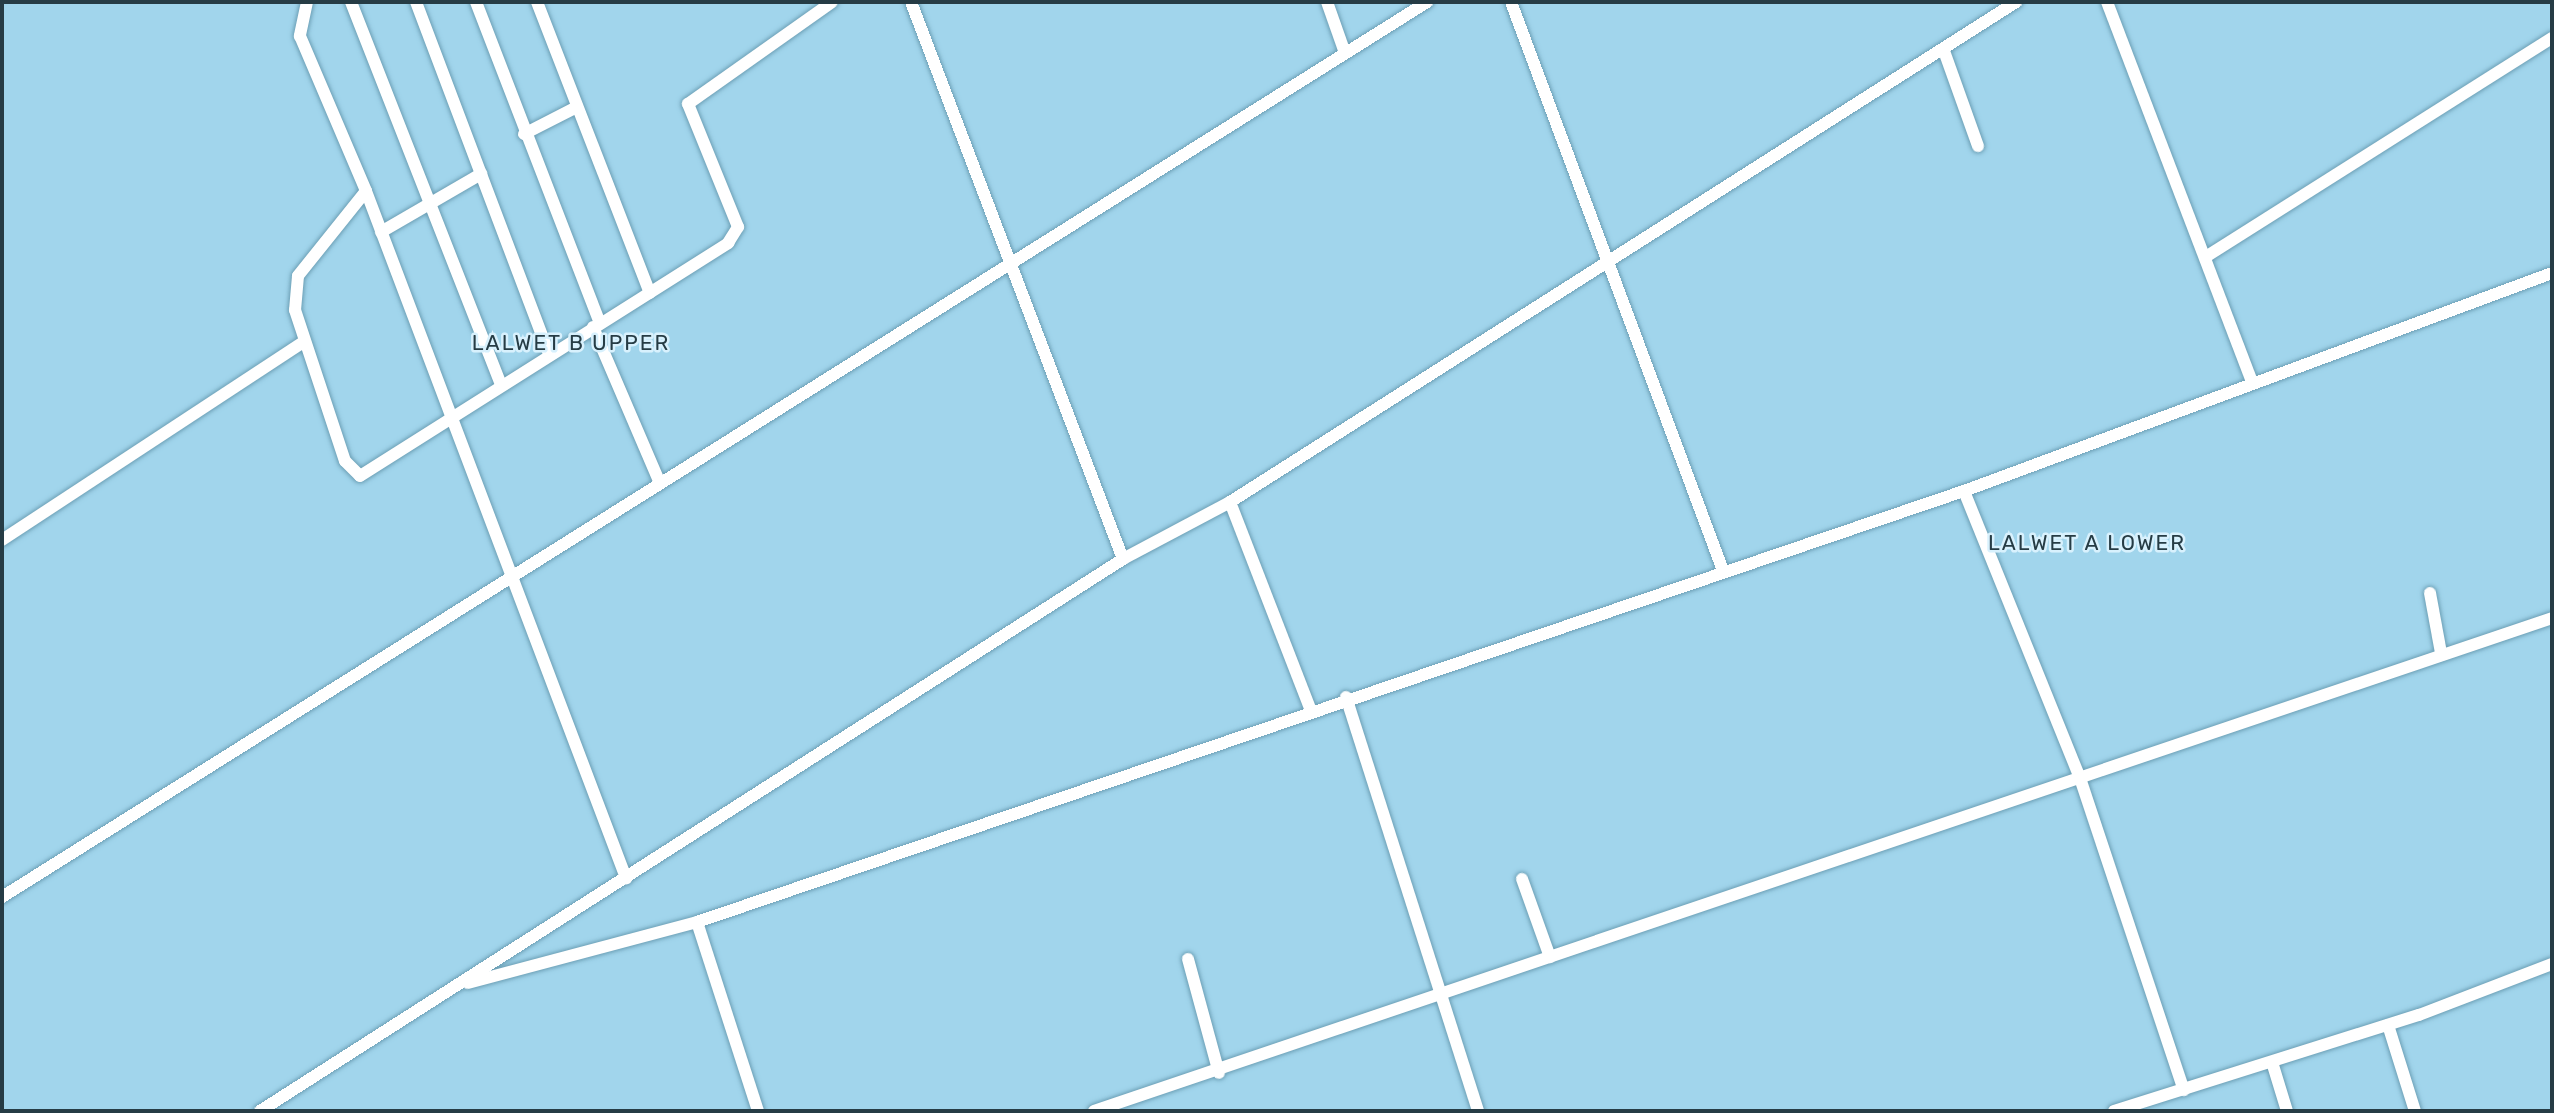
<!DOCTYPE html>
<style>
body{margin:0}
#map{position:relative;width:2554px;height:1113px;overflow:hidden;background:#a1d5ec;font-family:Rubik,sans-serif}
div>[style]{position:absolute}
.roads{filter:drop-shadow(0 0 2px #6c9fb5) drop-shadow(0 0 2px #6c9fb5)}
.minor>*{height:12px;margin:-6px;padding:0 6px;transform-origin:6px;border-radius:6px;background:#fff}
span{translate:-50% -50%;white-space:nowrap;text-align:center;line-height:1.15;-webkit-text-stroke:5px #d8f1fd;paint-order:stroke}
.quarter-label{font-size:21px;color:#263c45;letter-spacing:2px}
.frame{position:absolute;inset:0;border:4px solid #263c45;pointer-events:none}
</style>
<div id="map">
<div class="roads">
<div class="minor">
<div style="left:307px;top:2px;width:35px;rotate:102deg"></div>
<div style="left:300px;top:36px;width:168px;rotate:66.9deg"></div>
<div style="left:366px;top:191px;width:735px;rotate:69.27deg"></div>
<div style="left:351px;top:2px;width:411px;rotate:68.6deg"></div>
<div style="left:416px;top:2px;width:376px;rotate:69.3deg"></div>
<div style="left:476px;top:2px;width:344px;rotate:68.9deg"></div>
<div style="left:537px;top:2px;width:312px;rotate:68.8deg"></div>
<div style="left:911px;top:2px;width:596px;rotate:69.16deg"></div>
<div style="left:1327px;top:2px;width:54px;rotate:70.6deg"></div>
<div style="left:1511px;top:2px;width:604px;rotate:69.55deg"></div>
<div style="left:2107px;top:2px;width:404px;rotate:69.1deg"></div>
<div style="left:1944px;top:51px;width:101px;rotate:70.3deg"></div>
<div style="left:524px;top:134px;width:59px;rotate:-27deg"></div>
<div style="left:366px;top:191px;width:109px;rotate:128.7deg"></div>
<div style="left:298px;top:276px;width:34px;rotate:95deg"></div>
<div style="left:295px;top:310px;width:159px;rotate:71.7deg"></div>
<div style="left:345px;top:461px;width:21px;rotate:45deg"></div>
<div style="left:360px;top:476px;width:436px;rotate:-32.3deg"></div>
<div style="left:728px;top:243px;width:19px;rotate:-58deg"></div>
<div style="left:738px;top:227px;width:133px;rotate:-112.1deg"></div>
<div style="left:688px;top:104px;width:176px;rotate:-35.3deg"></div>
<div style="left:381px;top:232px;width:116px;rotate:-30.1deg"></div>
<div style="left:2207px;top:256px;width:408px;rotate:-32.3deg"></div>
<div style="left:593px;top:327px;width:168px;rotate:66.8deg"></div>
<div style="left:1964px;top:491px;width:310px;rotate:68deg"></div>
<div style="left:2080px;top:778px;width:329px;rotate:71.6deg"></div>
<div style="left:1230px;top:502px;width:221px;rotate:68.8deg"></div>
<div style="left:2px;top:540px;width:361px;rotate:-33.3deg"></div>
<div style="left:2430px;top:593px;width:61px;rotate:79.6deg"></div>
<div style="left:1346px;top:697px;width:435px;rotate:72.3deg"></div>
<div style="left:1522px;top:879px;width:83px;rotate:70.3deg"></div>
<div style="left:2px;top:897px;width:1683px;rotate:-32.13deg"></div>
<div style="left:697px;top:922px;width:199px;rotate:72.1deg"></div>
<div style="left:1188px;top:959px;width:118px;rotate:74.8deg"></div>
<div style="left:468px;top:983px;width:237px;rotate:-14.9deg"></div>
<div style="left:697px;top:922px;width:1338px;rotate:-18.79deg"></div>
<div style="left:1964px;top:491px;width:627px;rotate:-20.34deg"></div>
<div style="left:2388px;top:1025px;width:90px;rotate:72.6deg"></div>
<div style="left:2272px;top:1062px;width:51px;rotate:73deg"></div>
<div style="left:260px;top:1111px;width:1024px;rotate:-32.6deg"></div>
<div style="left:1123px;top:559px;width:121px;rotate:-28deg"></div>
<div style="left:1230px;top:502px;width:932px;rotate:-32.46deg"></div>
<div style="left:1094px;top:1111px;width:1539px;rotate:-18.68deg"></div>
<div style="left:2114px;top:1111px;width:320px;rotate:-17.5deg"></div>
<div style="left:2419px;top:1015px;width:142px;rotate:-21deg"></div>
</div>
</div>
<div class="quarter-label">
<span style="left:571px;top:343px">LALWET B UPPER</span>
<span style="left:2087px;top:543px">LALWET A LOWER</span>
</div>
<div class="frame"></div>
</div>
